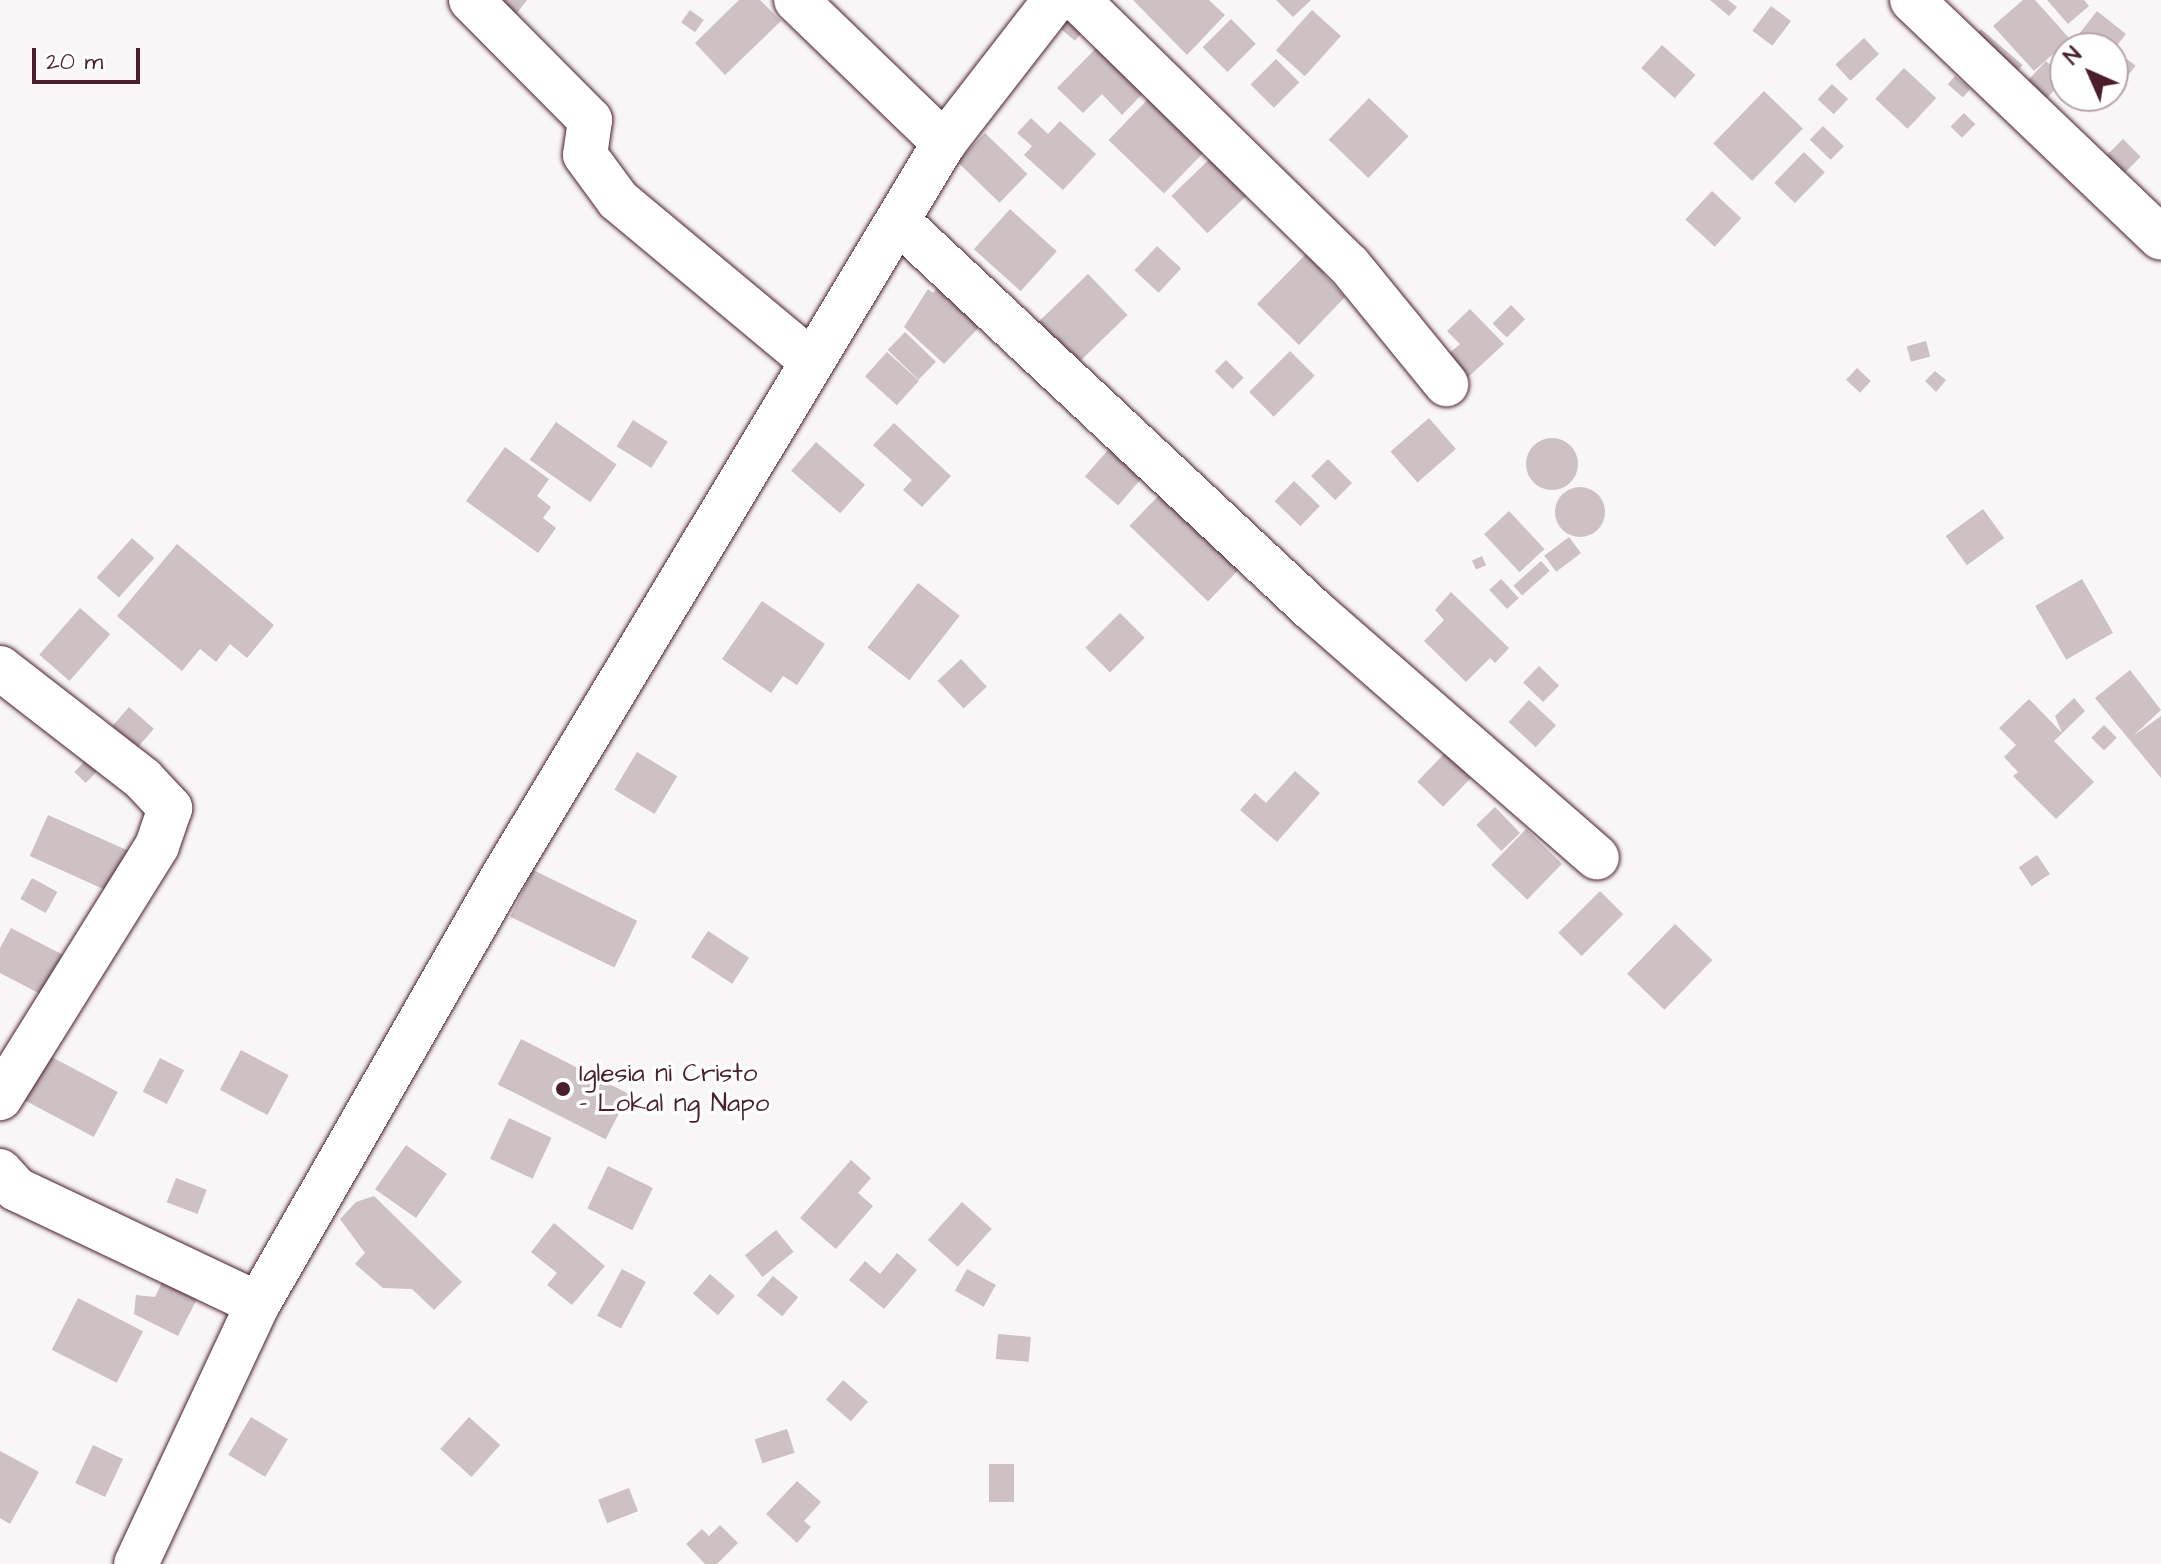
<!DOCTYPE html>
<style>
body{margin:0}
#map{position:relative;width:2161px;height:1564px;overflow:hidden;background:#f8f6f7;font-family:"Architects Daughter",sans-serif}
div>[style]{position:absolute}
.building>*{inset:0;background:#cdc1c4;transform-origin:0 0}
.round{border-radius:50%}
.roads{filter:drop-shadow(0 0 2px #4a1f2b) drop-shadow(0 0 2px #4a1f2b)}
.minor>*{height:44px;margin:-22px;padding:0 22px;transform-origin:22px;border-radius:22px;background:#fff}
.major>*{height:44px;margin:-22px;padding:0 22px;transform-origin:22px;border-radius:22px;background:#fff}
.dots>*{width:22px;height:22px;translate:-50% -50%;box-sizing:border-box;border:4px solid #fff;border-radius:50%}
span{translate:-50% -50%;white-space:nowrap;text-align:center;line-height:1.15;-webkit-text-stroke:7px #fff;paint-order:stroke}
.poi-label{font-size:26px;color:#4a1f2b}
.left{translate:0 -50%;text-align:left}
.north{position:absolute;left:2049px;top:32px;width:80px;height:80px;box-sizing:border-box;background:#fff;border:2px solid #b7a5aa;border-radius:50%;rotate:315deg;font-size:22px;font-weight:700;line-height:32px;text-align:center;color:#4a1f2b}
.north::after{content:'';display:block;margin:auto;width:28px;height:36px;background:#4a1f2b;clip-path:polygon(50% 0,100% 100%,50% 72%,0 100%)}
.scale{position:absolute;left:32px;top:48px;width:108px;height:36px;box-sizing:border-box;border:4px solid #4a1f2b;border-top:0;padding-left:10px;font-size:24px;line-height:28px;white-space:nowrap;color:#4a1f2b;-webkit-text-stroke:6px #fff;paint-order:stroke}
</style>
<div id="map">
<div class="building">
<div style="clip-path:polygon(492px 0,527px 0,514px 17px)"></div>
<div style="clip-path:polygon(739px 0,760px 0,781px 21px,725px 75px,695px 43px)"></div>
<div style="clip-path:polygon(1133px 0,1209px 0,1225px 15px,1187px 55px)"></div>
<div style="clip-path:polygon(1276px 0,1311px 0,1293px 17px)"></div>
<div style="clip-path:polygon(1710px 0,1728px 0,1737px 7px,1729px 16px)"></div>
<div style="clip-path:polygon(2023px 0,2035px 0,2070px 39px,2034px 71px,1993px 26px)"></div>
<div style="clip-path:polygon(2047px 0,2084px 0,2089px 6px,2068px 24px)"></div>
<div style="left:1074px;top:6px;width:23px;height:26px;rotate:40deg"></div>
<div style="left:1771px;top:6px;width:25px;height:31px;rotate:37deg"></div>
<div style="left:690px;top:10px;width:17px;height:15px;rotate:36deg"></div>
<div style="left:1312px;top:10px;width:39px;height:54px;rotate:42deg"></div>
<div style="clip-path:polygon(2097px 11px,2126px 34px,2115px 48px,2068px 48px)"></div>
<div style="left:1231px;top:19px;width:35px;height:40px;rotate:45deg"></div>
<div style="left:1981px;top:29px;width:55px;height:23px;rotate:41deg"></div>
<div style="left:1864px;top:38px;width:22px;height:39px;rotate:47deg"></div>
<div style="clip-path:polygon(1105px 39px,1152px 84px,1122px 115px,1102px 94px,1083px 113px,1057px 88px)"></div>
<div style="left:1662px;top:45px;width:45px;height:31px;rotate:42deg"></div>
<div style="left:1276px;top:59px;width:33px;height:36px;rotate:45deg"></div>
<div style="left:2127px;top:59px;width:11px;height:21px;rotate:38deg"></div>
<div style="left:2046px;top:61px;width:26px;height:46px;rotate:43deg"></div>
<div style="left:1904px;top:68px;width:44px;height:42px;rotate:43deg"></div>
<div style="left:1955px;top:76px;width:20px;height:11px;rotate:41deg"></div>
<div style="left:1832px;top:84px;width:22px;height:21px;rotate:43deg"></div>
<div style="left:1764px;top:91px;width:54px;height:73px;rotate:44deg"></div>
<div style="left:1153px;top:94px;width:77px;height:64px;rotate:44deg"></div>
<div style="left:1369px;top:98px;width:55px;height:58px;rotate:44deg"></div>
<div style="left:1964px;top:113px;width:16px;height:19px;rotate:45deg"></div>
<div style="clip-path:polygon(1031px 118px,1048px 134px,1060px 121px,1096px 154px,1063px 190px,1024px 155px,1032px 146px,1017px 133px)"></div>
<div style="left:1823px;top:126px;width:29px;height:19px;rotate:44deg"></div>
<div style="left:985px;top:133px;width:59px;height:40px;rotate:44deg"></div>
<div style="left:2123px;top:139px;width:25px;height:38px;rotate:45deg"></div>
<div style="left:1221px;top:148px;width:52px;height:69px;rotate:46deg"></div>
<div style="left:1804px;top:152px;width:29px;height:43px;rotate:44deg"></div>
<div style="left:1712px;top:191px;width:40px;height:39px;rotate:43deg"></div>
<div style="left:1010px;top:209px;width:63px;height:54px;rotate:42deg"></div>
<div style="left:1157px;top:246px;width:33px;height:33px;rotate:43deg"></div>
<div style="clip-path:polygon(1310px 250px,1329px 269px,1323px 274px,1345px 297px,1299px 345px,1257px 304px)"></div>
<div style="left:1088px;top:274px;width:57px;height:78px;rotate:46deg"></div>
<div style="clip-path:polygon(940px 285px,982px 324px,944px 364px,904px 327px,928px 289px,933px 293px)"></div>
<div style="left:1511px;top:305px;width:20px;height:26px;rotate:45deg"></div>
<div style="clip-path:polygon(1470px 309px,1504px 344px,1466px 379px,1445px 357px,1460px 344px,1447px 331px)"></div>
<div style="left:905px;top:332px;width:43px;height:25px;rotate:44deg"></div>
<div style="left:1926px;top:341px;width:16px;height:20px;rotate:75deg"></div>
<div style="left:1290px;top:351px;width:35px;height:58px;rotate:45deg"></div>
<div style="left:887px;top:352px;width:43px;height:33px;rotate:42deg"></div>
<div style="left:1226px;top:360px;width:25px;height:16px;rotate:45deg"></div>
<div style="left:1857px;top:368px;width:19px;height:16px;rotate:43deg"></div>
<div style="clip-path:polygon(1935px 371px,1946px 380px,1936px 392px,1925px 381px)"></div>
<div style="left:1429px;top:418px;width:41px;height:51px;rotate:49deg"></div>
<div style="left:633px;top:420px;width:41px;height:31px;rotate:32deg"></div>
<div style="left:556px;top:422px;width:74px;height:46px;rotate:35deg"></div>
<div style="clip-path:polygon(894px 423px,951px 476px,922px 507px,903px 490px,912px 480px,873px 445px)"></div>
<div style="left:1121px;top:435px;width:44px;height:55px;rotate:41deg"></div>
<div class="round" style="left:1526px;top:438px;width:52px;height:52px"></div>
<div style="left:816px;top:442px;width:65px;height:38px;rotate:41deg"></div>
<div style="clip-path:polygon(505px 447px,549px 479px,537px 496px,551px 507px,543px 518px,556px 528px,538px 553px,466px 501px)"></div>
<div style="left:1328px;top:459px;width:34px;height:24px;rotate:45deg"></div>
<div style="left:1294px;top:481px;width:36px;height:28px;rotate:44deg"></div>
<div class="round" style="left:1555px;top:487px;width:50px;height:50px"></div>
<div style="left:1165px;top:489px;width:109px;height:51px;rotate:44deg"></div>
<div style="left:1983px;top:509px;width:36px;height:46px;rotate:54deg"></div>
<div style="left:1509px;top:511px;width:52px;height:34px;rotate:47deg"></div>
<div style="left:1569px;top:537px;width:20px;height:31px;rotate:53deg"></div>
<div style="left:132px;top:538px;width:30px;height:53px;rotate:42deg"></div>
<div style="clip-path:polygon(177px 544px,274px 625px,247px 658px,230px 644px,216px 662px,200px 649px,182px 671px,117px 616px)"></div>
<div style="left:1482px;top:556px;width:10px;height:11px;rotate:66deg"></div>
<div style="left:1541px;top:561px;width:13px;height:37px;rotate:48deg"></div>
<div style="left:1501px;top:579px;width:26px;height:16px;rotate:47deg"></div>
<div style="left:2082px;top:579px;width:62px;height:54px;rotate:60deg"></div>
<div style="left:918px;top:583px;width:53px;height:82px;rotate:38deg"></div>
<div style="clip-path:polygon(1451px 592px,1509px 648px,1495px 663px,1490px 658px,1466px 682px,1424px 641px,1444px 620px,1435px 610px)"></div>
<div style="clip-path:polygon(762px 601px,825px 644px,797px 685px,783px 676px,771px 693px,722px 659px)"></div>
<div style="left:80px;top:608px;width:40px;height:62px;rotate:41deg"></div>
<div style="left:1120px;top:613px;width:35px;height:49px;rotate:45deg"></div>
<div style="left:961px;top:659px;width:38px;height:32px;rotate:47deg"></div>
<div style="left:1539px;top:666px;width:28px;height:23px;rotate:44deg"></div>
<div style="clip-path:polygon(2130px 670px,2161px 710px,2133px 736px,2161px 716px,2161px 778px,2095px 698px)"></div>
<div style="clip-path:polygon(2074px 698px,2085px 711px,2054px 741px,2094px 782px,2056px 819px,2013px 776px,2018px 772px,2004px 757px,2016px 745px,1999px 728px,2029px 699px,2062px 733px,2055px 716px)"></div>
<div style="left:1529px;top:700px;width:37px;height:30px;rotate:43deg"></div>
<div style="left:129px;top:707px;width:33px;height:25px;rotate:41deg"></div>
<div style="left:2104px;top:725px;width:18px;height:18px;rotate:45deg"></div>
<div style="left:637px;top:752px;width:47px;height:44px;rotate:31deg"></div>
<div style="left:1445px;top:753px;width:36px;height:40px;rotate:44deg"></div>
<div style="left:92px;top:754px;width:16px;height:25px;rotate:45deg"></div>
<div style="clip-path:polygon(1295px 771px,1320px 793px,1277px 842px,1240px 810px,1255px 793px,1266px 803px)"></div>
<div style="left:1495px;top:807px;width:36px;height:26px;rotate:46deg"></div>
<div style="left:48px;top:815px;width:88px;height:45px;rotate:24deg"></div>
<div style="left:1526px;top:829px;width:50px;height:50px;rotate:44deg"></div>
<div style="left:2037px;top:855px;width:23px;height:22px;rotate:56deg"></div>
<div style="left:533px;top:870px;width:116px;height:52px;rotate:26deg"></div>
<div style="left:32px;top:878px;width:29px;height:24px;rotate:29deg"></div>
<div style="left:1600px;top:891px;width:33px;height:59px;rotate:45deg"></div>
<div style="left:1675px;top:924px;width:52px;height:69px;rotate:44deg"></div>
<div style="clip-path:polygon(11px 928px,69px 958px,48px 998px,0 973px,0 948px)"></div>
<div style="left:708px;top:931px;width:49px;height:31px;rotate:33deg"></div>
<div style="left:521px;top:1039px;width:121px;height:51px;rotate:27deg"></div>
<div style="left:241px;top:1050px;width:54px;height:45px;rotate:28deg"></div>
<div style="left:48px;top:1055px;width:79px;height:51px;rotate:28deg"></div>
<div style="left:160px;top:1058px;width:27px;height:38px;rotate:27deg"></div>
<div style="left:509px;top:1118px;width:47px;height:45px;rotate:25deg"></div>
<div style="left:406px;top:1145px;width:50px;height:54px;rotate:35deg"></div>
<div style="clip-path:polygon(851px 1160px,871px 1178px,858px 1193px,873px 1206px,836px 1249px,800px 1218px)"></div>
<div style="left:608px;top:1166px;width:50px;height:47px;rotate:26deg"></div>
<div style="left:176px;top:1178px;width:33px;height:26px;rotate:21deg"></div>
<div style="clip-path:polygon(374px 1196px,462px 1282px,434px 1310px,412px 1289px,383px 1288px,355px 1264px,365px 1253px,340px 1219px,356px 1202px)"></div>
<div style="left:962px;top:1202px;width:40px;height:51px;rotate:42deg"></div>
<div style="clip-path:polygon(554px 1223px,605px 1266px,572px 1305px,547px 1285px,557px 1273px,531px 1252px)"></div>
<div style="left:776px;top:1230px;width:28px;height:40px;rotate:51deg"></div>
<div style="clip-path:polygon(897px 1253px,917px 1270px,884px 1309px,849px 1280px,865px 1261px,880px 1274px)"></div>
<div style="left:622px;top:1269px;width:27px;height:53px;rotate:28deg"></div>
<div style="left:967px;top:1269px;width:33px;height:25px;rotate:29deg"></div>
<div style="left:710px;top:1274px;width:33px;height:26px;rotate:41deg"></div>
<div style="left:773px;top:1276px;width:33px;height:25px;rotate:40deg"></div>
<div style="clip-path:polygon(163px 1280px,198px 1297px,178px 1336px,134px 1314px,136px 1295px,155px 1297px)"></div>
<div style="left:78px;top:1298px;width:73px;height:58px;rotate:27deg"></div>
<div style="left:998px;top:1334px;width:33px;height:25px;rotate:5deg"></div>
<div style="left:843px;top:1380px;width:33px;height:26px;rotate:41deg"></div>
<div style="left:251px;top:1417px;width:43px;height:44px;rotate:31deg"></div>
<div style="left:469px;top:1417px;width:42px;height:43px;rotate:42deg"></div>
<div style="left:787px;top:1429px;width:25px;height:34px;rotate:72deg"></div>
<div style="left:93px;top:1445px;width:33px;height:42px;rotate:25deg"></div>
<div style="clip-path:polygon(0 1451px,39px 1472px,10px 1524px,0 1518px)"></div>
<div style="left:989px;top:1464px;width:25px;height:38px"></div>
<div style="clip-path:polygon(797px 1481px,821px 1502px,804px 1521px,811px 1527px,797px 1543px,766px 1514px)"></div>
<div style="left:629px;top:1488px;width:25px;height:33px;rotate:69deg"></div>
<div style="clip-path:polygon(720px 1525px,738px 1543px,717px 1564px,705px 1564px,686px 1544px,702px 1529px,709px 1536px)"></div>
</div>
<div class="roads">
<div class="minor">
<div style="left:471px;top:0;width:169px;rotate:45.2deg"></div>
<div style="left:590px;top:120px;width:35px;rotate:98deg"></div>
<div style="left:585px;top:155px;width:56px;rotate:53.7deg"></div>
<div style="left:618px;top:200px;width:250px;rotate:39.8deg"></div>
<div style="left:796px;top:0;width:206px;rotate:44deg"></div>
<div style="left:1078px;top:0;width:379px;rotate:44.4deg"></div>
<div style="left:1349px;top:265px;width:154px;rotate:50.8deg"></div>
<div style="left:1912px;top:0;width:344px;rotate:43.7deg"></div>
<div style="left:898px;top:221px;width:567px;rotate:43.14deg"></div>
<div style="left:1312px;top:609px;width:378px;rotate:41.1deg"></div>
<div style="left:0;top:668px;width:181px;rotate:37.8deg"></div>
<div style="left:143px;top:779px;width:40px;rotate:47deg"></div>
<div style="left:170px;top:808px;width:40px;rotate:108.9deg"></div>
<div style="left:157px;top:846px;width:297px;rotate:121.9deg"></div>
<div style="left:0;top:1171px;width:24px;rotate:48deg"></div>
<div style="left:16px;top:1189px;width:268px;rotate:25.4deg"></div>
</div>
<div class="major">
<div style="left:136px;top:1564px;width:287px;rotate:-64.9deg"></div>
<div style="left:258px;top:1304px;width:491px;rotate:-60.2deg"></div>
<div style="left:502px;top:878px;width:858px;rotate:-58.98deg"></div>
<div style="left:944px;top:143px;width:181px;rotate:-52.2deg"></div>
</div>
</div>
<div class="dots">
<div style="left:563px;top:1089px;background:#4a1f2b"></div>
</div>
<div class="poi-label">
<span class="left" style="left:579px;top:1089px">Iglesia ni Cristo<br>- Lokal ng Napo</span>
</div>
<div class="north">N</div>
<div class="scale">20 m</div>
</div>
